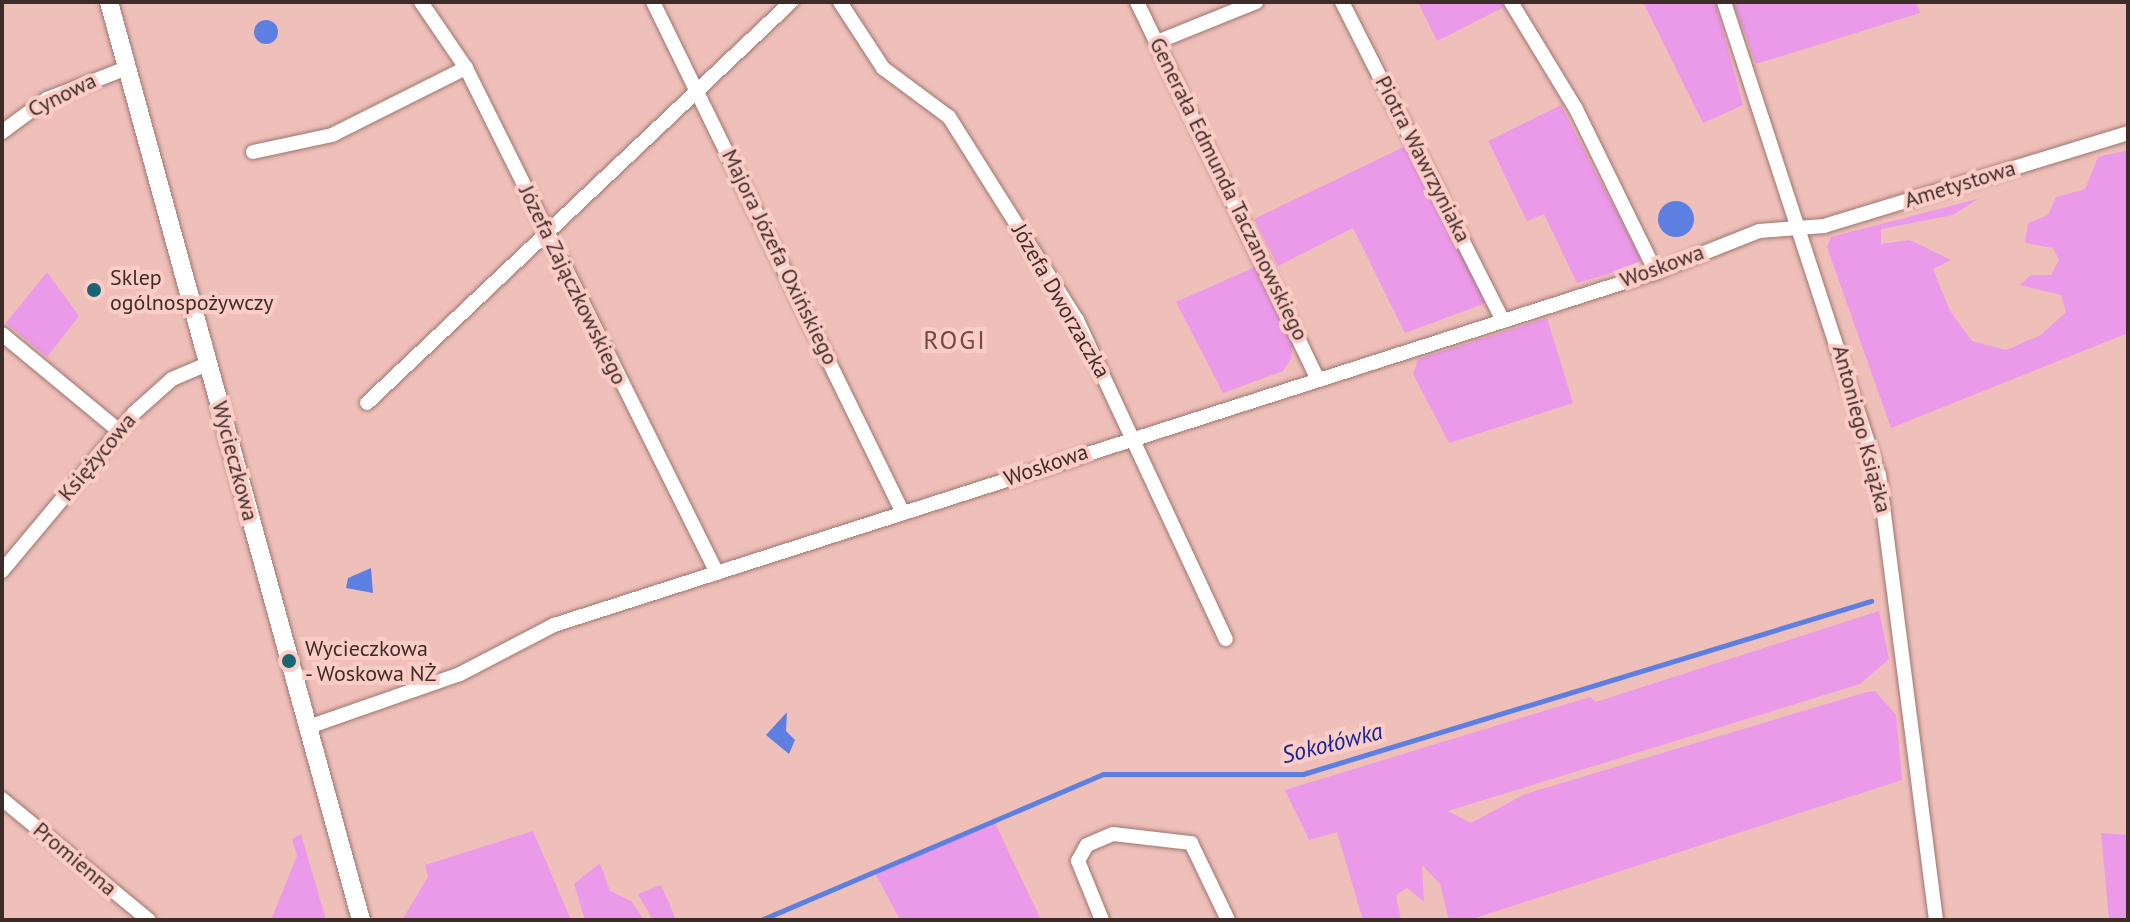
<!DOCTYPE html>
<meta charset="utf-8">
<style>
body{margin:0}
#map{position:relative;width:2130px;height:922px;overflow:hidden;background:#efc0ba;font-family:"PT Sans",sans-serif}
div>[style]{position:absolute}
.green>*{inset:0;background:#eb99e9}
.water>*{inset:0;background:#5d7fe2}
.round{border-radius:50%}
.stream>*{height:5px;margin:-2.5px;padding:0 2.5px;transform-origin:2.5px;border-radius:2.5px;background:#5d7fe2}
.roads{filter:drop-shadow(0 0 2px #9f756f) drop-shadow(0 0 2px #9f756f)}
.minor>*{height:14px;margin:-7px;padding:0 7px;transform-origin:7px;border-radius:7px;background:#fff}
.tertiary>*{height:18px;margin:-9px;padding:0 9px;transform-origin:9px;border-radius:9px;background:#fff}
.dots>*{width:22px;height:22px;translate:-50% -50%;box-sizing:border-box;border:4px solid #fccdc6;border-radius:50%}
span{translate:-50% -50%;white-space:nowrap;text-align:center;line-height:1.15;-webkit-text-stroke:8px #fccdc6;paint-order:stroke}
.street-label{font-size:22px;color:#3e2c29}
.poi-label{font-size:22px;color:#3e2c29}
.left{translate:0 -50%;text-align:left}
.water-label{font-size:24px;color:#152497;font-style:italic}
.quarter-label{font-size:26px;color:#714a45;letter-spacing:2px}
.frame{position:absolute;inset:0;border:4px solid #3e2c29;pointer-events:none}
</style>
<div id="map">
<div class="green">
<div style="clip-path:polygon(1418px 2px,1502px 2px,1504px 7px,1437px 41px)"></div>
<div style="clip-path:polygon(1643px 2px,1715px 2px,1743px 105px,1703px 123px)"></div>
<div style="clip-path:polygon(1733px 2px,1916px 2px,1920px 13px,1756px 64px)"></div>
<div style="clip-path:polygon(1561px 105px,1640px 258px,1639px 265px,1577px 283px,1544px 214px,1527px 221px,1488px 141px)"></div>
<div style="clip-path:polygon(1408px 145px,1486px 303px,1405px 333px,1353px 228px,1278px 266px,1254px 219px)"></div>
<div style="clip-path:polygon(2128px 150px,2128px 333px,1891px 428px,1827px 247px,1831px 237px,2050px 180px,1978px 199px,1953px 215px,1881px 229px,1881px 244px,1910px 240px,1951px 260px,1933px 269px,1950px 311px,1972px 341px,2006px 350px,2041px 335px,2066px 312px,2061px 295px,2020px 285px,2031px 275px,2051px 275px,2059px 260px,2053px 248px,2025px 243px,2028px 223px,2048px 215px,2056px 197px,2085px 189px,2098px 157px)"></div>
<div style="clip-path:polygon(1257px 266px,1294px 335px,1291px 359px,1283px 371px,1223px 393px,1176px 302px)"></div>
<div style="clip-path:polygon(47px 272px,79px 316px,47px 357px,6px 323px)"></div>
<div style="clip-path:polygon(1547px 318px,1573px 403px,1449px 443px,1413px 374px,1418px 359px)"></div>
<div style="clip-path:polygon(1879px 611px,1889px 659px,1860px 684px,1448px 811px,1471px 823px,1525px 794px,1867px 692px,1875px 691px,1896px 715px,1902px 780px,1469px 920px,1449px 920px,1440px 884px,1422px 865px,1424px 902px,1407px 888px,1396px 895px,1401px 920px,1363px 920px,1337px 832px,1309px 840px,1285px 790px,1590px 697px,1596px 702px)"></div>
<div style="clip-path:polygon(995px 823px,1041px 920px,900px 920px,875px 873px)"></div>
<div style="clip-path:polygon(533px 831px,571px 920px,402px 920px,428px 877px,425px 865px)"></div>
<div style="clip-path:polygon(2101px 833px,2128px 835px,2128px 920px,2109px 920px)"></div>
<div style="clip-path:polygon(301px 834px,326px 920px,271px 920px,297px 856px,292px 839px)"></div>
<div style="clip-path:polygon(600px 863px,610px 891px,631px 901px,644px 920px,585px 920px,574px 884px)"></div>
<div style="clip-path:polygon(661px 885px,675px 917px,676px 920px,653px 920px,638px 894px)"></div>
</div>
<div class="water">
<div class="round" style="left:254px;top:20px;width:24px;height:24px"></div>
<div class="round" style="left:1658px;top:201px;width:36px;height:36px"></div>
<div style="clip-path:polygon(371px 568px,373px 593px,346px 588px,348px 578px)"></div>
<div style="clip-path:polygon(787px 712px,786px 731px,795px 740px,789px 754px,766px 735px)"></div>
</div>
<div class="stream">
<div style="left:761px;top:920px;width:372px;rotate:-23.1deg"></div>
<div style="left:1103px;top:774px;width:200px"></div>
<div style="left:1303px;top:774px;width:594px;rotate:-16.94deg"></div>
</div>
<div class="roads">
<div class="minor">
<div style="left:421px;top:2px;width:80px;rotate:55.7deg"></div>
<div style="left:466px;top:68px;width:564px;rotate:63.57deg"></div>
<div style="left:653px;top:2px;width:569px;rotate:63.93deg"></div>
<div style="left:840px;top:2px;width:79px;rotate:56.9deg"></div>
<div style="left:883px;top:68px;width:82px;rotate:36.6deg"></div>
<div style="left:949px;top:117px;width:240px;rotate:57.8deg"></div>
<div style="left:1077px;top:320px;width:352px;rotate:65deg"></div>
<div style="left:1137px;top:2px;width:416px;rotate:64.4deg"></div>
<div style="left:1342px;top:2px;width:353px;rotate:63.2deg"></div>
<div style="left:1511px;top:2px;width:125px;rotate:58.7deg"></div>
<div style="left:1576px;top:109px;width:182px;rotate:63.9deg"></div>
<div style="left:1724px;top:2px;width:498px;rotate:71.9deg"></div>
<div style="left:1879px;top:475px;width:449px;rotate:82.7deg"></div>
<div style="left:1157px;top:42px;width:107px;rotate:-22deg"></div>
<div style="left:2px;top:132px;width:56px;rotate:-36.3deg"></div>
<div style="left:47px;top:99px;width:86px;rotate:-21.2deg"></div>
<div style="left:253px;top:152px;width:81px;rotate:-12.1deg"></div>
<div style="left:332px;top:135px;width:150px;rotate:-26.6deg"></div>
<div style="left:2px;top:334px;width:151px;rotate:39.6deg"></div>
<div style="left:367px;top:403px;width:584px;rotate:-43.4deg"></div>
<div style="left:2px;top:571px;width:206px;rotate:-50.1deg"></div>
<div style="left:134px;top:413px;width:51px;rotate:-41.8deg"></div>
<div style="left:172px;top:379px;width:39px;rotate:-23deg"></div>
<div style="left:308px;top:727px;width:161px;rotate:-19.2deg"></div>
<div style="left:460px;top:674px;width:106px;rotate:-27.5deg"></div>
<div style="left:554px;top:625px;width:1157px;rotate:-17.76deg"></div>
<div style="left:1656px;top:272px;width:111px;rotate:-21.7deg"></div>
<div style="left:1759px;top:231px;width:65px;rotate:-4.4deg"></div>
<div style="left:1824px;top:226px;width:318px;rotate:-17deg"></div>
<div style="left:2px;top:799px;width:190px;rotate:39.5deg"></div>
<div style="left:1102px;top:920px;width:64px;rotate:-112.1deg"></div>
<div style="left:1078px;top:861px;width:18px;rotate:-61deg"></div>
<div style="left:1087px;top:845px;width:28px;rotate:-23deg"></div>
<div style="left:1113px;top:834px;width:79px;rotate:6.6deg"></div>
<div style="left:1191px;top:843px;width:85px;rotate:64.3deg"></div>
</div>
<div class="tertiary">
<div style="left:109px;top:2px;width:952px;rotate:74.65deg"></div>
</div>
</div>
<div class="dots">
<div style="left:94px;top:290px;background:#1a6670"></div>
<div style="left:289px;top:661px;background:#1a6670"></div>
</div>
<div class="street-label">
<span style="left:62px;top:95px;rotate:-26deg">Cynowa</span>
<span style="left:1423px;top:159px;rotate:63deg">Piotra Wawrzyniaka</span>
<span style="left:1960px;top:184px;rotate:-17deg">Ametystowa</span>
<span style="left:1229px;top:189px;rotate:64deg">Generała Edmunda Taczanowskiego</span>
<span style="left:780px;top:257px;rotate:64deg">Majora Józefa Oxińskiego</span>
<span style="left:1662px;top:266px;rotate:-20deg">Woskowa</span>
<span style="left:573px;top:285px;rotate:64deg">Józefa Zajączkowskiego</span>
<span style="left:1061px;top:301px;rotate:60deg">Józefa Dworzaczka</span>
<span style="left:1862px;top:429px;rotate:75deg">Antoniego Książka</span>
<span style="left:97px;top:457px;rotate:-50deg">Księżycowa</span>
<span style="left:235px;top:461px;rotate:75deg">Wycieczkowa</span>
<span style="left:1046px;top:465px;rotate:-19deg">Woskowa</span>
<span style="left:75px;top:859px;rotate:40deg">Promienna</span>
</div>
<div class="poi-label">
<span class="left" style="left:110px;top:290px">Sklep<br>ogólnospożywczy</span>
<span class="left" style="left:305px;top:661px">Wycieczkowa<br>- Woskowa NŻ</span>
</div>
<div class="water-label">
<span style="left:1332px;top:743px;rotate:-14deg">Sokołówka</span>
</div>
<div class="quarter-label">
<span style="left:955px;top:340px">ROGI</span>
</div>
<div class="frame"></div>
</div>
